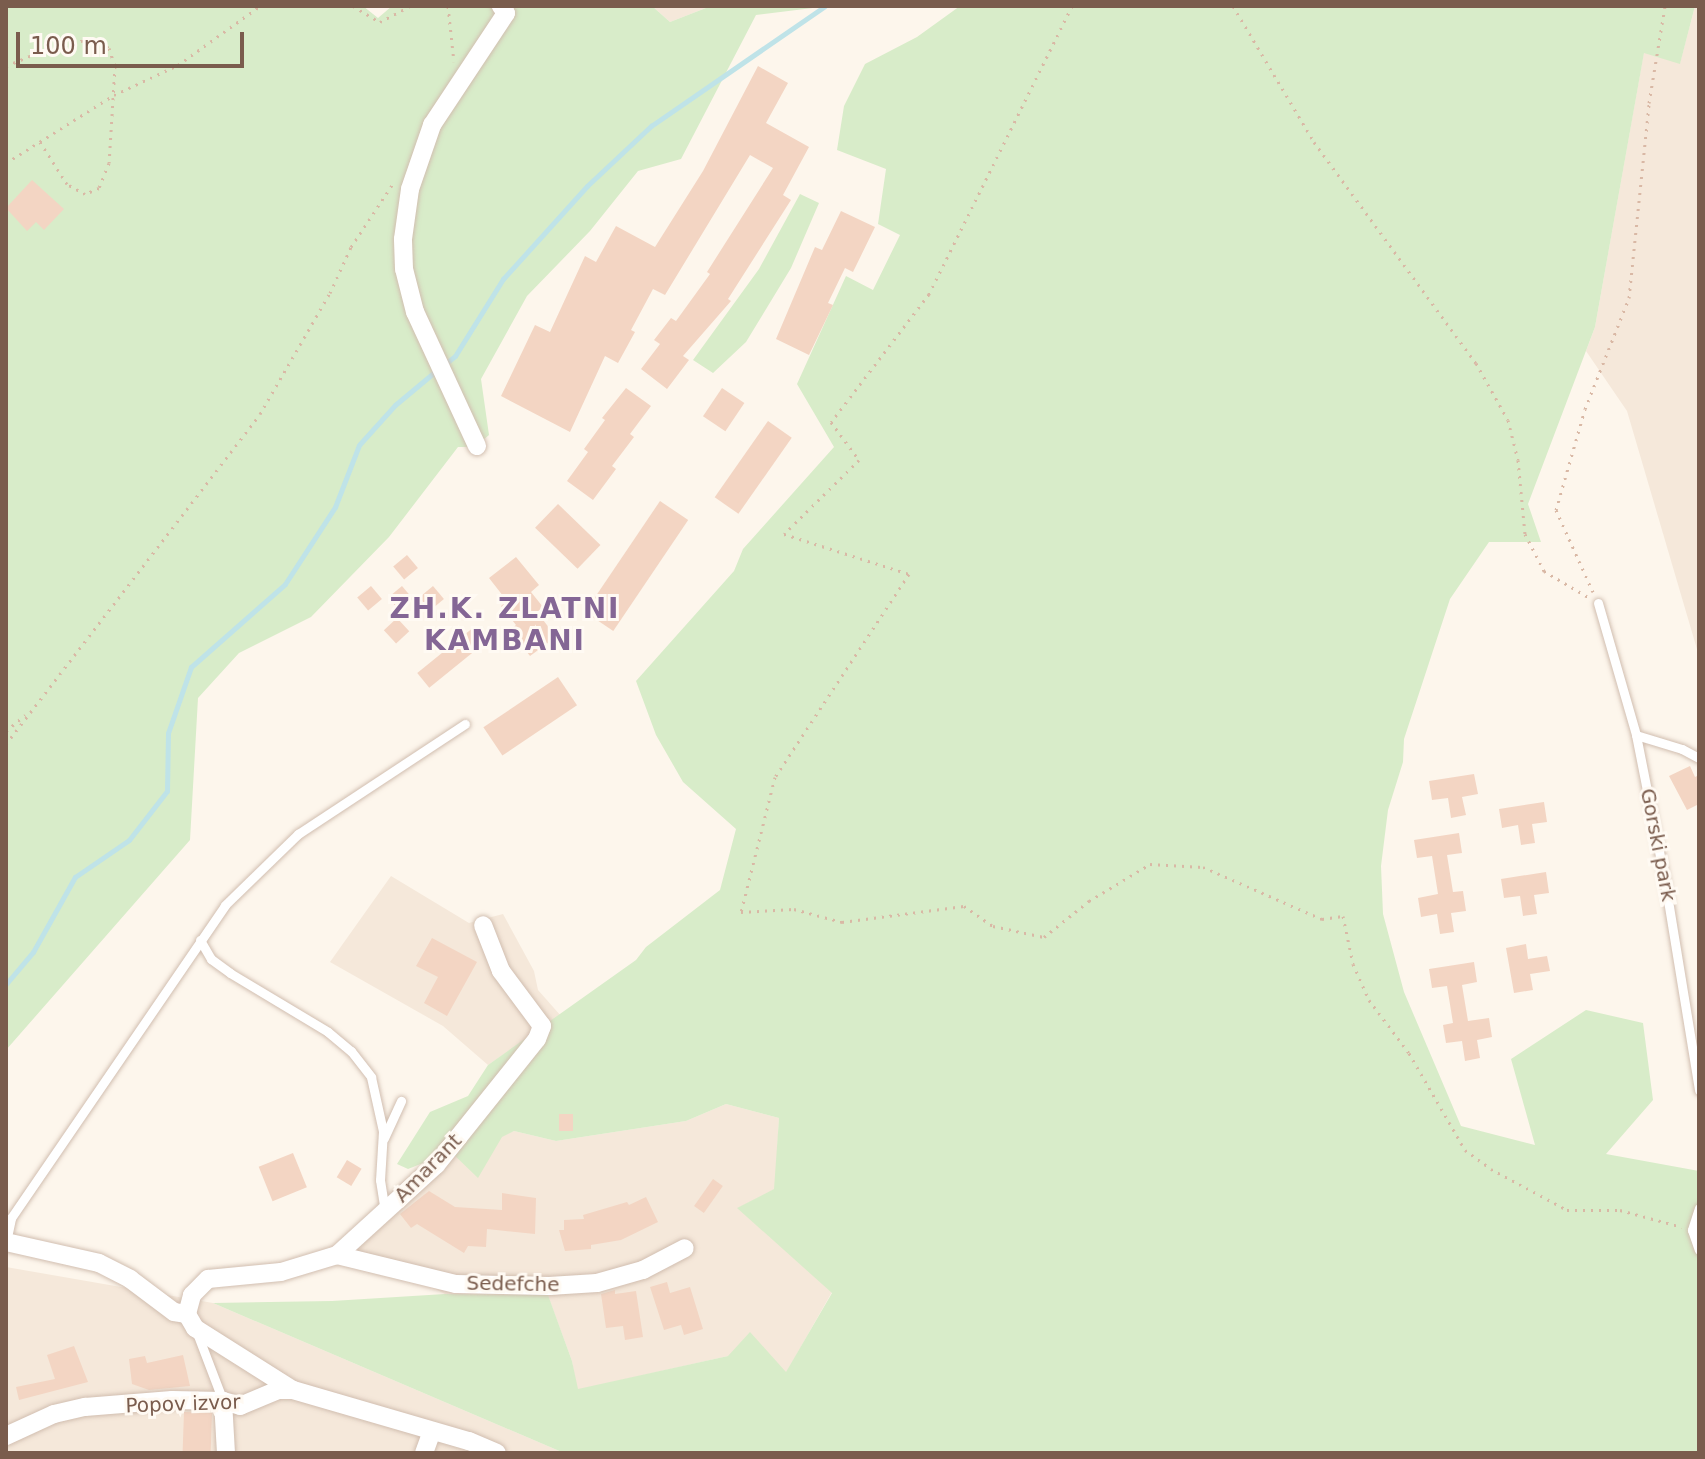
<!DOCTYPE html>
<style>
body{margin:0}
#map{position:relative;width:1705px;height:1459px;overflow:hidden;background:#fdf6ec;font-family:"DejaVu Sans",sans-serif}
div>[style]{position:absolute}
.residential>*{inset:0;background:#f5e8da}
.green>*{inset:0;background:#d8ecc9}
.stream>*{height:5px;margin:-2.5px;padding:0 2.5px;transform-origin:2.5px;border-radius:2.5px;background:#bfe3e8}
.building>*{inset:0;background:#f3d5c3;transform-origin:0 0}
.path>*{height:3px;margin-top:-1.5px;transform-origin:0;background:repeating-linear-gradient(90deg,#d9b8a5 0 2px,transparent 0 8px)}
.roads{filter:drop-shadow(0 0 2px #d1beb0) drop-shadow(0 0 2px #d1beb0)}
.lane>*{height:9px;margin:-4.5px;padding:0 4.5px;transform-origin:4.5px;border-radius:4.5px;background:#fff}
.street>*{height:18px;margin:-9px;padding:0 9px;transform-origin:9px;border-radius:9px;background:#fff}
span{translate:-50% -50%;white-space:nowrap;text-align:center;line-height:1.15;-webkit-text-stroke:6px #fffaf3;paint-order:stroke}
.street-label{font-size:20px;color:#7a5c4d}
.district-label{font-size:28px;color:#846695;font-weight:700;letter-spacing:2px}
.frame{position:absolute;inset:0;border:8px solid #7a5c4d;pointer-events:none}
.scale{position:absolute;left:16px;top:32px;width:228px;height:36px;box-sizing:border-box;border:4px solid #7a5c4d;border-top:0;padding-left:10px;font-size:24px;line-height:28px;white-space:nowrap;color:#7a5c4d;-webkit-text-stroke:6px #fffaf3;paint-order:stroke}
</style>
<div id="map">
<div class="residential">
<div style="clip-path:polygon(652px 6px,711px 6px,670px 22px)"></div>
<div style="clip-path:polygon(1695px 6px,1699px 6px,1699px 656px,1627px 411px,1586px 351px,1595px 327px,1644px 52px,1680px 63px)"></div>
<div style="clip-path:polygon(391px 876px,469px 923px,503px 914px,534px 971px,538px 990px,561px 1016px,488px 1065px,443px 1026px,330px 962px)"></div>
<div style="clip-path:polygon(726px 1104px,779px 1118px,775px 1189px,738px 1208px,832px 1292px,786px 1373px,728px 1356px,577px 1390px,572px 1361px,548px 1296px,445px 1294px,408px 1275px,337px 1255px,451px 1152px,514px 1131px,556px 1141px,686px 1121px)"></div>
<div style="clip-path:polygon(6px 1267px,213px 1303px,564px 1453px,6px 1453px)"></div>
</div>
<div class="green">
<div style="clip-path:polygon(6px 6px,363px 6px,378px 18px,392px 6px,652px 6px,670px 22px,711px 6px,829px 6px,756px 15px,681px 159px,638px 171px,590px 231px,527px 296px,481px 379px,489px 435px,475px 447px,458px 447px,389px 537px,311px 617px,239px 653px,198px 698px,190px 840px,6px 1050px)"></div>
<div style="clip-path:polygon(960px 6px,1695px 6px,1680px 64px,1644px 53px,1595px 327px,1528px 504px,1541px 542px,1489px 542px,1450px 599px,1404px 739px,1403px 762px,1388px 810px,1381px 866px,1383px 914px,1404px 992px,1461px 1126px,1535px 1145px,1511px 1059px,1586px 1010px,1643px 1023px,1653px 1100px,1606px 1154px,1699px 1171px,1699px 1453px,564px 1453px,213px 1303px,332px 1301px,445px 1294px,548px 1295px,572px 1361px,578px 1389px,728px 1356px,750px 1332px,786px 1372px,832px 1293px,737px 1208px,774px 1189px,779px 1118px,726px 1104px,686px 1121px,556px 1141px,514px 1131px,502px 1137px,478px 1178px,451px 1152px,408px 1169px,397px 1164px,430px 1112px,468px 1096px,488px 1065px,636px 960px,646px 947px,720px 890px,736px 829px,683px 782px,656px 735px,636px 681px,734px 571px,743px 549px,834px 447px,797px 384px,846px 276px,873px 290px,900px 235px,878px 224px,886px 169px,837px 150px,844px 106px,865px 64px,917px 37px)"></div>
<div style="clip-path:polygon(800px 194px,819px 203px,791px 268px,746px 342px,713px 373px,693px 360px,759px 269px)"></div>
</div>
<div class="stream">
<div style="left:445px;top:364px;width:13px;rotate:-39deg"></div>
<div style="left:455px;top:356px;width:91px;rotate:-58.1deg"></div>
<div style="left:503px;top:279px;width:125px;rotate:-47.9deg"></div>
<div style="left:587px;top:186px;width:88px;rotate:-43.2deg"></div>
<div style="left:651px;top:126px;width:211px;rotate:-34.6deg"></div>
<div style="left:6px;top:984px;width:42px;rotate:-49.8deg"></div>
<div style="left:33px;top:952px;width:86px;rotate:-60.8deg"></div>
<div style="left:75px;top:877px;width:65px;rotate:-34.4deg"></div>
<div style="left:129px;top:840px;width:62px;rotate:-52.2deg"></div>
<div style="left:167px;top:791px;width:58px;rotate:-89deg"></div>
<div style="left:168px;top:733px;width:70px;rotate:-70.8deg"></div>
<div style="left:191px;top:667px;width:125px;rotate:-41.4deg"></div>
<div style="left:285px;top:584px;width:92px;rotate:-57deg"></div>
<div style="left:335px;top:507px;width:66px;rotate:-68.8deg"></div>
<div style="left:359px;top:445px;width:54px;rotate:-48deg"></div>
<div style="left:395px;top:405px;width:55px;rotate:-39.8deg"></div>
</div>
<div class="building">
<div style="clip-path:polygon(758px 66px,788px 83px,766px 123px,809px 147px,783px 195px,791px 200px,728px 299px,731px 301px,683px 356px,689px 360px,667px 389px,641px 369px,660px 344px,654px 340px,671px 318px,676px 321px,710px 274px,707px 272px,773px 168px,750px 155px,665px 295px,653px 289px,631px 330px,635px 332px,618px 363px,605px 356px,570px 432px,501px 396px,535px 325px,550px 332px,585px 256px,596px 262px,616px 226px,655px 247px,703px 171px)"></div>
<div style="clip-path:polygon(32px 180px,64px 209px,44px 230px,36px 222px,27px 231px,6px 208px)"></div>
<div style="clip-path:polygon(841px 211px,875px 227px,853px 272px,845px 268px,828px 303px,833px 305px,809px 355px,776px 339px,815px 247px,822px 250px)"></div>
<div style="clip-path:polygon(626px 388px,651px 406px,630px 434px,634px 437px,612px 466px,616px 469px,593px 500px,567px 481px,588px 452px,584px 449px,605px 420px,602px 418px)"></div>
<div style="left:722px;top:388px;width:27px;height:34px;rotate:34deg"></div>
<div style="left:768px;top:421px;width:29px;height:93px;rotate:35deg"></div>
<div style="left:660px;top:501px;width:34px;height:134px;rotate:34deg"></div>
<div style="left:558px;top:504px;width:59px;height:33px;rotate:44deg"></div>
<div style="left:407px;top:555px;width:17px;height:18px;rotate:50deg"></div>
<div style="clip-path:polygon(516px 557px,539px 585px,531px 592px,543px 607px,537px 612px,556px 637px,530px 656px,510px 630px,516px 625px,501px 606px,507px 601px,489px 578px)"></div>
<div style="left:371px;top:586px;width:17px;height:18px;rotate:50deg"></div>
<div style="left:402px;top:586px;width:17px;height:18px;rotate:50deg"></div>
<div style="left:433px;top:586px;width:17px;height:18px;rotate:50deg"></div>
<div style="left:397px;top:618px;width:18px;height:18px;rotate:47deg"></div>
<div style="left:474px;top:627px;width:19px;height:73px;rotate:51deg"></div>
<div style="left:558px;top:677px;width:34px;height:90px;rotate:56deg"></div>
<div style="clip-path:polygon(1690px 766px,1695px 777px,1699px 775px,1699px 804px,1687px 810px,1669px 776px)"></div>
<div style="clip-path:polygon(1474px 774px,1478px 794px,1462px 797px,1466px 815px,1451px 818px,1448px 798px,1432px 800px,1429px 781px)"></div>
<div style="clip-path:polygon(1544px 802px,1547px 822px,1532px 824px,1535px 843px,1521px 845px,1518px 825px,1502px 828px,1499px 809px)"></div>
<div style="clip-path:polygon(1459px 833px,1462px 853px,1447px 855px,1453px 892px,1463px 891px,1466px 911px,1451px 913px,1454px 932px,1440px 934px,1437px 914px,1421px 917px,1418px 898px,1438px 894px,1432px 856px,1417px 858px,1414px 840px)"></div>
<div style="clip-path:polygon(1546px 872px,1549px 893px,1534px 895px,1537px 914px,1523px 916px,1520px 896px,1504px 898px,1501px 879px)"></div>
<div style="clip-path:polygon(432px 938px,477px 962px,447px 1016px,424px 1003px,438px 977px,416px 966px)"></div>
<div style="clip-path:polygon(1526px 944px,1528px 959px,1547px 956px,1550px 971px,1530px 974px,1533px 990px,1514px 993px,1506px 948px)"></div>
<div style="clip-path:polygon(1474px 962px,1477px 982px,1462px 985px,1468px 1021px,1489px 1018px,1492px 1037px,1477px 1040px,1480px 1058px,1465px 1061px,1462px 1041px,1446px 1043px,1443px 1025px,1453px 1023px,1447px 986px,1432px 988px,1429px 969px)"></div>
<div style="left:559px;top:1114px;width:14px;height:17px"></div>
<div style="left:293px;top:1153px;width:37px;height:37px;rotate:68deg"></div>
<div style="left:347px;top:1160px;width:17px;height:20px;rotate:31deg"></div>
<div style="left:713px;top:1179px;width:12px;height:33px;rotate:35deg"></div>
<div style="clip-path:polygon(429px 1191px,455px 1207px,502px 1210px,502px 1193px,536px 1198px,535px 1234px,487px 1229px,486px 1247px,468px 1246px,464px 1253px,417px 1224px,411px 1228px,400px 1214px)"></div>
<div style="clip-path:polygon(646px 1197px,658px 1222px,621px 1240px,591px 1245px,591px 1249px,565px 1251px,559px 1230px,564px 1230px,564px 1220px,584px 1219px,583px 1215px,627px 1202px,629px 1205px)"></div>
<div style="clip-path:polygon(667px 1282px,670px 1293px,690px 1287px,703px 1329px,684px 1335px,681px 1325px,664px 1330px,650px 1287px)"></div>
<div style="clip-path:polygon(615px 1290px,615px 1294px,636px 1291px,643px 1337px,625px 1340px,623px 1326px,606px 1328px,601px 1294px)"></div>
<div style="clip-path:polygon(74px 1346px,88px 1382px,19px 1400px,16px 1387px,55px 1379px,47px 1355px)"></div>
<div style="clip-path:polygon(183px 1355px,190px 1386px,149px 1390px,132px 1384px,129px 1359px,145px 1356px,147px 1363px)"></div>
<div style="left:184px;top:1412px;width:28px;height:41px;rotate:2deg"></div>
</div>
<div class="path">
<div style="left:353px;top:6px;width:31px;rotate:31deg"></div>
<div style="left:380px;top:22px;width:34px;rotate:-28deg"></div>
<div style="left:448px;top:6px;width:56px;rotate:83.9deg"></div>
<div style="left:1072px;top:6px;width:322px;rotate:116.4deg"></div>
<div style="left:929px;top:294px;width:161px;rotate:127.4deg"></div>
<div style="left:831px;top:422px;width:47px;rotate:53.6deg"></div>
<div style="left:859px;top:460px;width:105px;rotate:135.4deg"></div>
<div style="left:784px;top:534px;width:131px;rotate:17.7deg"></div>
<div style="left:909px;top:574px;width:243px;rotate:123.4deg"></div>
<div style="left:775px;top:777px;width:139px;rotate:104.1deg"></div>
<div style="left:741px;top:912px;width:53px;rotate:-3.2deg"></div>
<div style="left:794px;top:909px;width:50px;rotate:15.2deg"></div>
<div style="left:842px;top:922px;width:123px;rotate:-7.5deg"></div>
<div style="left:964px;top:906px;width:35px;rotate:35deg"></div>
<div style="left:993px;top:926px;width:52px;rotate:12.2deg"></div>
<div style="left:1044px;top:937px;width:58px;rotate:-38.7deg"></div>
<div style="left:1089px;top:901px;width:71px;rotate:-31.2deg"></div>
<div style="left:1150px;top:864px;width:53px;rotate:3.2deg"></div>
<div style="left:1203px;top:867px;width:130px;rotate:23.6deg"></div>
<div style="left:1322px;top:919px;width:21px;rotate:-8deg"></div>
<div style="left:1343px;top:916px;width:49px;rotate:78.2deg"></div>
<div style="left:1353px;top:964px;width:39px;rotate:66deg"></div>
<div style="left:1369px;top:1000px;width:66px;rotate:53deg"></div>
<div style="left:1409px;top:1053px;width:112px;rotate:60deg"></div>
<div style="left:1465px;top:1150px;width:32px;rotate:36deg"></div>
<div style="left:1491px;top:1169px;width:86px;rotate:28.3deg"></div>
<div style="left:1567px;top:1210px;width:53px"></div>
<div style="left:1620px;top:1210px;width:64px;rotate:15.3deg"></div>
<div style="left:1233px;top:6px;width:158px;rotate:59.2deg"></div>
<div style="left:1314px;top:142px;width:274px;rotate:53.8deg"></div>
<div style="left:1476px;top:363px;width:65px;rotate:60.7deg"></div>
<div style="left:1508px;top:420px;width:41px;rotate:76deg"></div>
<div style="left:1518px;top:460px;width:74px;rotate:84.6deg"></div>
<div style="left:1525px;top:534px;width:42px;rotate:62.8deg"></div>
<div style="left:1544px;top:571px;width:51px;rotate:30.6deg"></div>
<div style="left:6px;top:66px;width:39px;rotate:-23deg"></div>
<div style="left:42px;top:51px;width:53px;rotate:-14.3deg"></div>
<div style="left:93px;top:38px;width:19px;rotate:32deg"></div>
<div style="left:109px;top:48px;width:19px;rotate:72deg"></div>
<div style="left:115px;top:66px;width:97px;rotate:93.5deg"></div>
<div style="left:109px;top:163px;width:27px;rotate:112deg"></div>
<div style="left:99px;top:188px;width:15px;rotate:157deg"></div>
<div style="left:85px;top:194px;width:21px;rotate:-151deg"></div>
<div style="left:67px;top:184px;width:50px;rotate:-122.7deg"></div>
<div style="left:6px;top:163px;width:128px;rotate:-32.2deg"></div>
<div style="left:114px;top:95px;width:71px;rotate:-25.1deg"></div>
<div style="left:178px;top:65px;width:101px;rotate:-35.7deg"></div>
<div style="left:1593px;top:592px;width:90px;rotate:-114.3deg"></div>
<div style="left:1556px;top:510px;width:105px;rotate:-74deg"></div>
<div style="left:1585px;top:409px;width:119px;rotate:-68.4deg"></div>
<div style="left:1629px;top:298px;width:196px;rotate:-84.1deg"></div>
<div style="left:1649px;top:103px;width:98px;rotate:-80.6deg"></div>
<div style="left:6px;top:731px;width:25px;rotate:-40deg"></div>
<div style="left:6px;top:744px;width:416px;rotate:-52.4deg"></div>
<div style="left:260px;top:414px;width:140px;rotate:-60deg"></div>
<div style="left:330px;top:293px;width:51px;rotate:-65.5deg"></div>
<div style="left:351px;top:247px;width:78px;rotate:-56.5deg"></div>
</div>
<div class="roads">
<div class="lane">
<div style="left:1598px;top:603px;width:137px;rotate:73.9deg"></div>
<div style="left:1636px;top:735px;width:150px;rotate:78.8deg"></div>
<div style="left:1665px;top:882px;width:211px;rotate:80.7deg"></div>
<div style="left:1636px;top:735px;width:48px;rotate:16.9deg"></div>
<div style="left:1682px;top:749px;width:19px;rotate:28deg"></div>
<div style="left:200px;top:940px;width:22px;rotate:60deg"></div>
<div style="left:211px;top:959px;width:24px;rotate:36deg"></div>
<div style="left:230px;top:973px;width:114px;rotate:31deg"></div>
<div style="left:328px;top:1032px;width:30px;rotate:40deg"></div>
<div style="left:351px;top:1051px;width:33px;rotate:52deg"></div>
<div style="left:371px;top:1077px;width:55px;rotate:77.5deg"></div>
<div style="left:383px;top:1131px;width:49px;rotate:93.5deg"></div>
<div style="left:380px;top:1180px;width:32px;rotate:81deg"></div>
<div style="left:384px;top:1138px;width:41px;rotate:-65.3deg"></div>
<div style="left:1699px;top:1208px;width:23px;rotate:108deg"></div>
<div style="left:1692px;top:1230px;width:21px;rotate:71deg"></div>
<div style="left:6px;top:1242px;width:25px;rotate:-78deg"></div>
<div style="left:11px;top:1218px;width:379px;rotate:-55.6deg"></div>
<div style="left:225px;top:905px;width:102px;rotate:-44.2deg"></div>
<div style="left:298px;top:834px;width:200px;rotate:-33.4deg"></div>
<div style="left:197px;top:1333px;width:73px;rotate:69.1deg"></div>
</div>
<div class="street">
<div style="left:477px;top:446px;width:148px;rotate:-114.8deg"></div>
<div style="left:415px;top:312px;width:44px;rotate:-104.3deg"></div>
<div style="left:404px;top:269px;width:30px;rotate:-92deg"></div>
<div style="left:403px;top:239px;width:50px;rotate:-82deg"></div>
<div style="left:410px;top:189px;width:68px;rotate:-71deg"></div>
<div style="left:432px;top:125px;width:134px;rotate:-56.5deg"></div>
<div style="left:506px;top:13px;width:9px;rotate:-126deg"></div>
<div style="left:6px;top:1242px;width:95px;rotate:12.7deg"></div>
<div style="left:99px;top:1263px;width:35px;rotate:27deg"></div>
<div style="left:130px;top:1279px;width:55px;rotate:36.9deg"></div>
<div style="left:174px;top:1312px;width:13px;rotate:9deg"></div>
<div style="left:337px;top:1255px;width:122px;rotate:13.7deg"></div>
<div style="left:456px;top:1284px;width:93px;rotate:1.2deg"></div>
<div style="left:549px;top:1286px;width:48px;rotate:-3.6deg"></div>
<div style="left:597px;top:1283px;width:48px;rotate:-15.8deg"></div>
<div style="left:643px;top:1270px;width:47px;rotate:-27.6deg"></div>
<div style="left:293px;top:1390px;width:116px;rotate:-147.7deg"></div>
<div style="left:195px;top:1328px;width:16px;rotate:-120deg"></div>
<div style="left:187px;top:1314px;width:20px;rotate:-75deg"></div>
<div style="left:192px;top:1295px;width:23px;rotate:-45deg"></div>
<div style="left:208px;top:1279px;width:73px;rotate:-5.5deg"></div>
<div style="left:281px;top:1272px;width:59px;rotate:-16.9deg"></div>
<div style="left:337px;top:1255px;width:134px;rotate:-42.3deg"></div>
<div style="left:436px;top:1165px;width:161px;rotate:-51.3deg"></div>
<div style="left:537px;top:1039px;width:14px;rotate:-69deg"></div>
<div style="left:542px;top:1026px;width:69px;rotate:-126.7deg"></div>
<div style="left:501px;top:971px;width:49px;rotate:-111.4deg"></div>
<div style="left:223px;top:1401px;width:52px;rotate:86.7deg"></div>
<div style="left:6px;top:1436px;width:53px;rotate:-24.6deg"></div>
<div style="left:54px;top:1414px;width:32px;rotate:-13deg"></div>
<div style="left:85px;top:1407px;width:87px;rotate:-4.6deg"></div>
<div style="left:172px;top:1400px;width:51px;rotate:1.1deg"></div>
<div style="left:223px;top:1401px;width:18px;rotate:16deg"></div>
<div style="left:240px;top:1406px;width:41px;rotate:-22.8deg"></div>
<div style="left:278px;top:1390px;width:15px"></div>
<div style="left:293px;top:1390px;width:183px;rotate:16.2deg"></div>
<div style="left:469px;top:1441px;width:30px;rotate:23deg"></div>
<div style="left:424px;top:1453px;width:23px;rotate:-70deg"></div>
</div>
</div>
<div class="street-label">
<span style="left:1658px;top:845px;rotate:79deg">Gorski park</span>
<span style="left:428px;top:1168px;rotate:-46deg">Amarant</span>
<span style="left:513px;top:1284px;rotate:1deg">Sedefche</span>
<span style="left:183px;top:1404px;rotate:-2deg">Popov izvor</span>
</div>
<div class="district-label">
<span style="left:505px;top:625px">ZH.K. ZLATNI<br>KAMBANI</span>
</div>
<div class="frame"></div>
<div class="scale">100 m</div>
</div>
